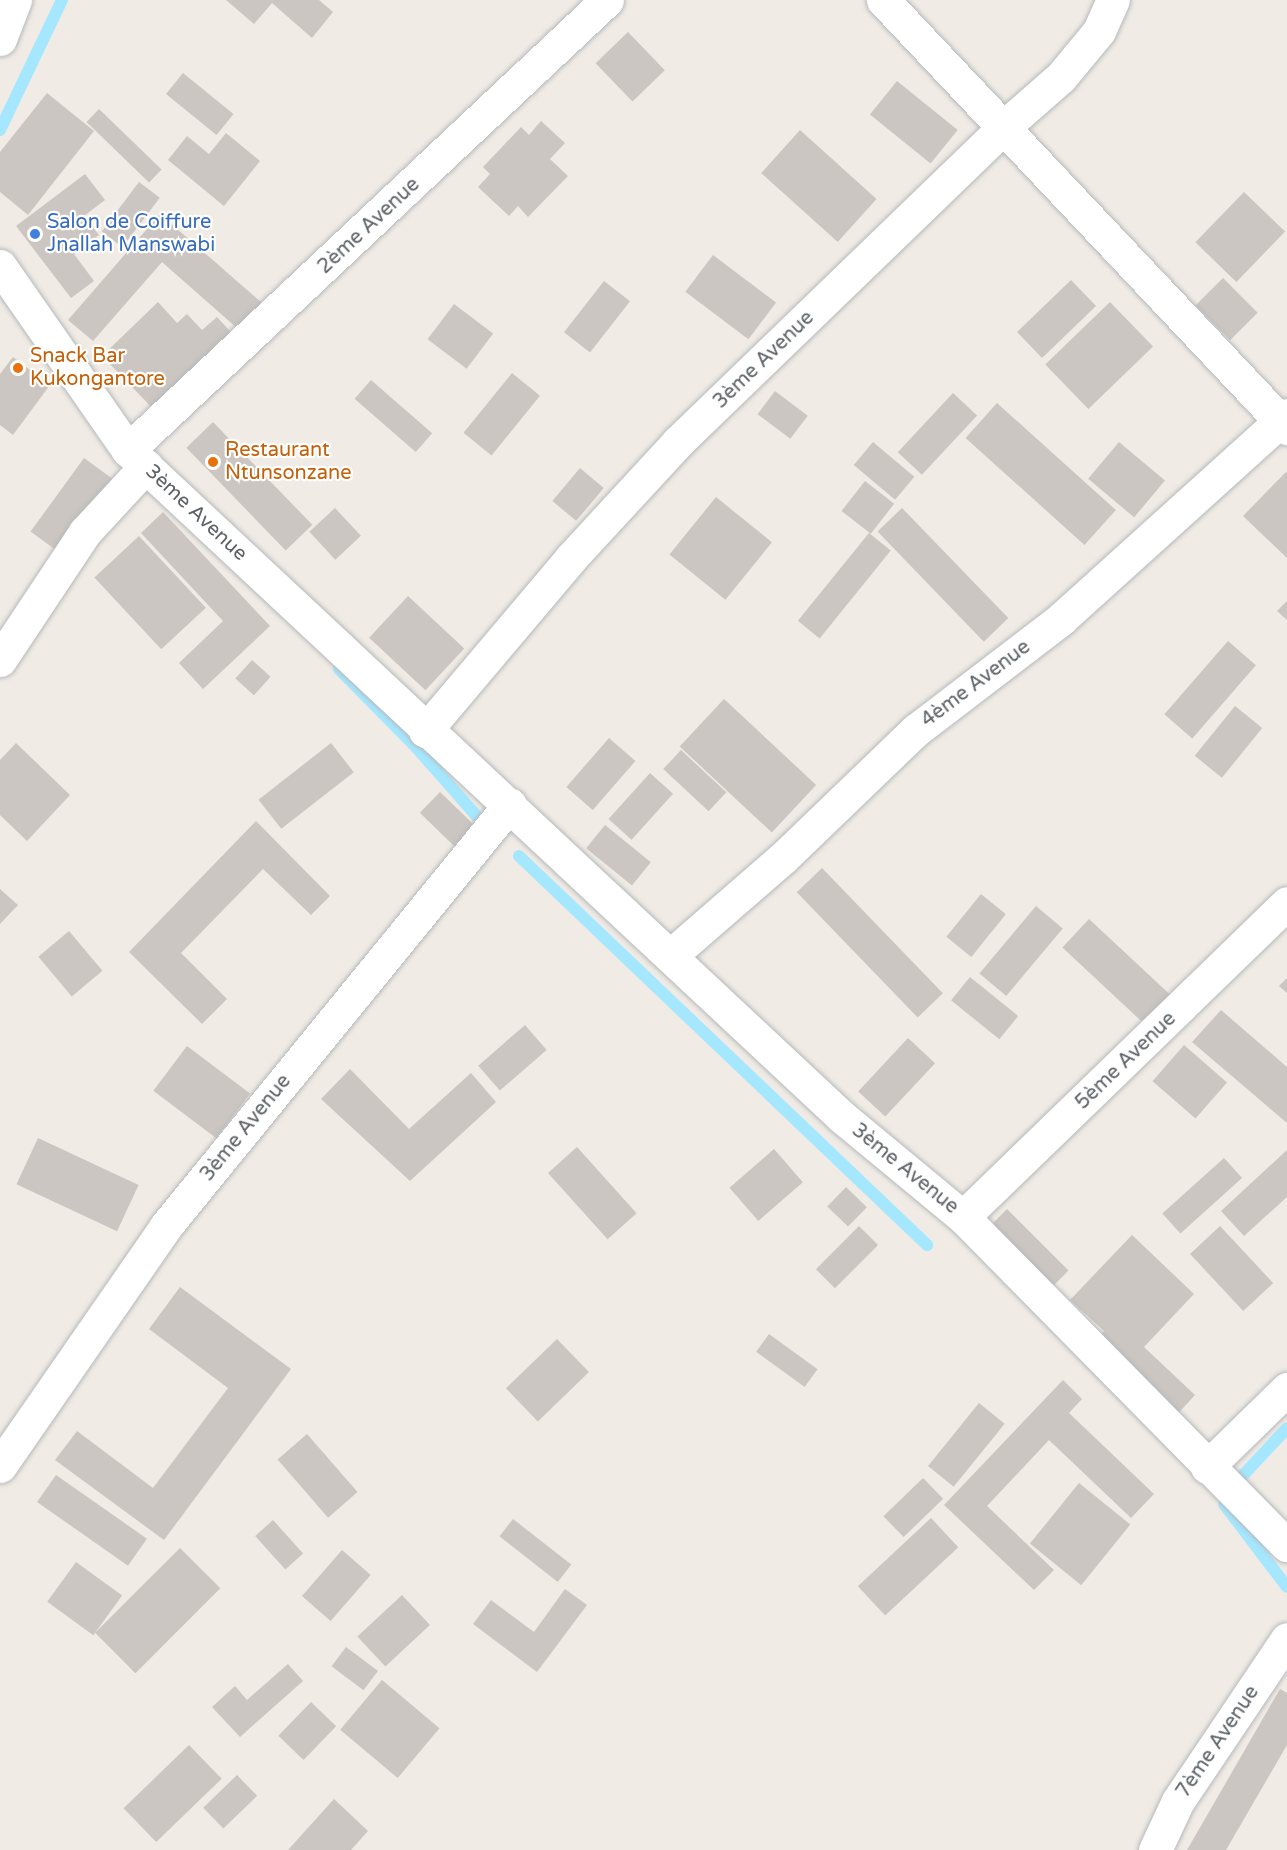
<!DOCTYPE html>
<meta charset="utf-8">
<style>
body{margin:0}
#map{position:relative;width:1287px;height:1850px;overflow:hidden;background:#f0ebe4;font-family:"Varela Round",sans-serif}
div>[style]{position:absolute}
.stream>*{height:12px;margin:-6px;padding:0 6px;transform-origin:6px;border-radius:6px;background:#a5e7ff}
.building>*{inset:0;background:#cbc6c1;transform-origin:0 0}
.roads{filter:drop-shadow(0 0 2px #b5b9bc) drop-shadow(0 0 2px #b5b9bc)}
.minor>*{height:33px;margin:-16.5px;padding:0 16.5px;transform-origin:16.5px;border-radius:16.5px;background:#fff}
.dots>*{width:16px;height:16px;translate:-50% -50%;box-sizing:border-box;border:3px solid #fff;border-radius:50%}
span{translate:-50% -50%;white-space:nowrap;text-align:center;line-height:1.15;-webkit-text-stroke:4.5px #fff;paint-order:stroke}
.shop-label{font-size:20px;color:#366cbe}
.left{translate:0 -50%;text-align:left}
.street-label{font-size:20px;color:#5c6266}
.food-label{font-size:20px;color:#c56008}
</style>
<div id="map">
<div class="stream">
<div style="left:0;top:130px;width:144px;rotate:-64.5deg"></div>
<div style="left:339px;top:669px;width:110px;rotate:45.4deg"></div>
<div style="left:416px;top:747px;width:111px;rotate:48.7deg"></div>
<div style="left:519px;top:856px;width:564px;rotate:43.63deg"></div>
<div style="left:1233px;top:1486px;width:79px;rotate:-47deg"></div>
<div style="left:1224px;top:1504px;width:104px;rotate:52.8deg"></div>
</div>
<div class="building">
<div style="clip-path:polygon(226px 0,319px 0,333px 12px,312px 38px,272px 3px,254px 24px)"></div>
<div style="left:628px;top:32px;width:53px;height:45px;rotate:46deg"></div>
<div style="left:183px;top:73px;width:65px;height:27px;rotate:39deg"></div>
<div style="left:897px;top:81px;width:78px;height:43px;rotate:39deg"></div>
<div style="clip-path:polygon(47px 93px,94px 131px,28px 215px,0 192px,0 152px)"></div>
<div style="left:99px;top:109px;width:87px;height:18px;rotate:44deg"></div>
<div style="clip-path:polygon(541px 121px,565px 143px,550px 159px,568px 176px,528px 217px,518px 206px,509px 216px,478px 187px,490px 174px,483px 167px,521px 127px,529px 135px)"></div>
<div style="left:800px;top:130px;width:103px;height:58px;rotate:42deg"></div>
<div style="clip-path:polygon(226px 133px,260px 161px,224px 206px,168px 160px,187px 136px,209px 154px)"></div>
<div style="clip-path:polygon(85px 174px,105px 200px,84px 216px,99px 235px,74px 254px,94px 281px,71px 298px,16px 226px)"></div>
<div style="left:139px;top:182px;width:26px;height:62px;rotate:37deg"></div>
<div style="left:1244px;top:192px;width:57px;height:70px;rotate:44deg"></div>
<div style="clip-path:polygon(160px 214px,269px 309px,246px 336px,162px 262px,93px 341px,68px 320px)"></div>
<div style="left:713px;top:255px;width:79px;height:46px;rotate:37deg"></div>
<div style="left:1223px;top:278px;width:49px;height:39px;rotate:45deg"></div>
<div style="left:1071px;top:280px;width:36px;height:75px;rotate:46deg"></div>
<div style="left:604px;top:281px;width:33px;height:65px;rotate:38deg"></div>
<div style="clip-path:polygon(158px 302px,177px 323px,187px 314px,202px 330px,217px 317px,240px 342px,162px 418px,102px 356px)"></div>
<div style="left:1110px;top:302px;width:62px;height:90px;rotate:46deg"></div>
<div style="left:454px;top:304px;width:49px;height:44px;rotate:37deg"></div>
<div style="clip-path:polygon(13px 357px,50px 385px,13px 435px,0 425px,0 374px)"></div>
<div style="left:512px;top:373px;width:36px;height:77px;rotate:39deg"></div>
<div style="left:371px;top:380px;width:81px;height:25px;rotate:41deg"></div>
<div style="left:775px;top:391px;width:41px;height:29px;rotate:37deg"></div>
<div style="left:953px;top:393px;width:33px;height:81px;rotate:43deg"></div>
<div style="left:997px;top:403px;width:160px;height:47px;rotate:42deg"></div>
<div style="left:213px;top:422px;width:143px;height:37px;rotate:46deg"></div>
<div style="left:873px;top:442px;width:54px;height:30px;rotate:40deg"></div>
<div style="left:1119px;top:442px;width:60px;height:48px;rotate:40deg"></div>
<div style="left:84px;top:458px;width:36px;height:91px;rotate:36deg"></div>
<div style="left:580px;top:468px;width:31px;height:43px;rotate:40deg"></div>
<div style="clip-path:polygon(1286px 472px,1287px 473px,1287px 558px,1243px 516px)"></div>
<div style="left:865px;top:481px;width:37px;height:38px;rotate:38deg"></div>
<div style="left:716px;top:497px;width:72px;height:74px;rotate:39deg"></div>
<div style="left:335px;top:508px;width:38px;height:35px;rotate:47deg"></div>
<div style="left:902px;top:508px;width:153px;height:34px;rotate:46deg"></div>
<div style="clip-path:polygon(163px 512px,270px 626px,203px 689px,179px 663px,223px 621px,141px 533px)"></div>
<div style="left:869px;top:533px;width:28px;height:113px;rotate:39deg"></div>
<div style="left:139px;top:536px;width:98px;height:61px;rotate:47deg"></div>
<div style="left:408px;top:596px;width:77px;height:57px;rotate:43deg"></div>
<div style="clip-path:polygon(1287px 601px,1287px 620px,1277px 611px)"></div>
<div style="left:1228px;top:641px;width:37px;height:97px;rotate:41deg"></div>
<div style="left:252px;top:660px;width:25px;height:25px;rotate:42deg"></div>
<div style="left:724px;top:699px;width:126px;height:65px;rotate:43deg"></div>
<div style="left:1235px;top:706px;width:35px;height:64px;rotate:39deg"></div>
<div style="left:609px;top:738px;width:35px;height:65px;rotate:41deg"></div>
<div style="clip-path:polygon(16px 743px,70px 795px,27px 841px,0 815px,0 760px)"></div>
<div style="left:331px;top:743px;width:37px;height:92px;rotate:52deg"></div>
<div style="left:681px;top:750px;width:62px;height:26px;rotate:43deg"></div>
<div style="left:650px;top:773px;width:31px;height:62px;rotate:42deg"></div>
<div style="left:440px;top:792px;width:49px;height:29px;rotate:44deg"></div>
<div style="clip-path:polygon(256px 821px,330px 896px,311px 915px,263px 869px,181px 953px,227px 999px,202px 1024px,129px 952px)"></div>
<div style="left:605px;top:825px;width:59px;height:30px;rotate:39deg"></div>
<div style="left:822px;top:868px;width:174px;height:35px;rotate:46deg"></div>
<div style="clip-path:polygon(0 889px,18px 905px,0 924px)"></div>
<div style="left:981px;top:894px;width:32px;height:55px;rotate:39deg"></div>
<div style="left:1036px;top:906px;width:35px;height:88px;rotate:40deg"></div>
<div style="left:1089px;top:919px;width:125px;height:39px;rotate:43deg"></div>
<div style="left:69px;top:931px;width:52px;height:40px;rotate:50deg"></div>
<div style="left:970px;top:977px;width:62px;height:30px;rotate:39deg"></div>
<div style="clip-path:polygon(1287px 978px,1287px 993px,1279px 986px)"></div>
<div style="clip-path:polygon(1221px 1010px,1287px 1067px,1287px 1123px,1192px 1042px)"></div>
<div style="left:525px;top:1025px;width:33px;height:62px;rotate:49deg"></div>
<div style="left:908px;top:1038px;width:37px;height:73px;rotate:43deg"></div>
<div style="left:1184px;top:1045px;width:57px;height:48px;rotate:41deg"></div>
<div style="left:187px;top:1046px;width:79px;height:56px;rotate:37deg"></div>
<div style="clip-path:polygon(350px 1069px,409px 1129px,471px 1073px,496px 1102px,410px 1181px,321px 1099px)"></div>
<div style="left:38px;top:1138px;width:111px;height:51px;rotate:25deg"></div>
<div style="left:577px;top:1147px;width:89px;height:39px;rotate:48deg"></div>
<div style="left:774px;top:1149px;width:44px;height:59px;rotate:49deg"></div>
<div style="clip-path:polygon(1287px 1150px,1287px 1197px,1244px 1236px,1221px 1211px)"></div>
<div style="left:1224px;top:1158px;width:27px;height:83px;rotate:48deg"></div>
<div style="left:846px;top:1187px;width:29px;height:27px;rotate:44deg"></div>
<div style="left:1007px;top:1209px;width:87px;height:25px;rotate:45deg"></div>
<div style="left:859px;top:1226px;width:27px;height:61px;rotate:45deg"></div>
<div style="left:1220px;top:1226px;width:78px;height:41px;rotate:47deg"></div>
<div style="clip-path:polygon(1132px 1235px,1194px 1294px,1144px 1347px,1195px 1395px,1172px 1420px,1091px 1345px,1104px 1331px,1070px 1300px)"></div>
<div style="clip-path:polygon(180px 1287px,291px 1369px,164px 1540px,55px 1460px,77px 1431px,153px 1488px,228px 1388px,149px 1329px)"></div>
<div style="left:769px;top:1334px;width:60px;height:22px;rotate:36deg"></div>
<div style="left:557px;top:1339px;width:46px;height:71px;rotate:46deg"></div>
<div style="clip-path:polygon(1063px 1380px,1082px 1399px,1069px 1413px,1154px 1494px,1131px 1518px,1049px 1440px,987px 1506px,1054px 1570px,1034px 1590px,944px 1505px)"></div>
<div style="left:979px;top:1403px;width:33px;height:81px;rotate:39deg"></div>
<div style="left:307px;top:1434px;width:77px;height:39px;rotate:49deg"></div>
<div style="left:56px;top:1475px;width:111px;height:33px;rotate:35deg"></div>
<div style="left:923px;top:1478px;width:29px;height:55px;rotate:46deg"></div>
<div style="left:1079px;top:1483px;width:66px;height:78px;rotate:39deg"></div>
<div style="left:931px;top:1518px;width:40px;height:100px;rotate:47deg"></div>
<div style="left:513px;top:1519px;width:74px;height:22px;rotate:38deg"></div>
<div style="left:273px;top:1520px;width:45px;height:24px;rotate:48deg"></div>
<div style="left:180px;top:1548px;width:57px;height:120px;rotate:45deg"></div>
<div style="left:342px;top:1550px;width:38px;height:61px;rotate:41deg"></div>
<div style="left:76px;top:1562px;width:57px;height:49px;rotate:36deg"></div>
<div style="clip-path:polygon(565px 1589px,587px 1605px,537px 1672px,473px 1624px,491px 1600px,534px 1632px)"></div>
<div style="left:402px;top:1595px;width:41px;height:61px;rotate:47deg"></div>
<div style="left:346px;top:1647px;width:40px;height:24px;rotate:37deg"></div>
<div style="clip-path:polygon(288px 1664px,303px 1681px,240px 1737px,212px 1707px,235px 1686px,247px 1700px)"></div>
<div style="left:382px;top:1680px;width:75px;height:65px;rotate:40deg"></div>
<div style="clip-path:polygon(1280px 1689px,1287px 1693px,1287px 1745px,1226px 1850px,1187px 1850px)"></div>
<div style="left:311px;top:1702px;width:35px;height:47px;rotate:44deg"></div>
<div style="left:189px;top:1745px;width:47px;height:91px;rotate:46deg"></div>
<div style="left:237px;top:1775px;width:29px;height:47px;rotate:46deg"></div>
<div style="clip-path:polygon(334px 1799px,368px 1831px,351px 1850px,288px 1850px)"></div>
</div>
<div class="roads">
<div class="minor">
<div style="left:883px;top:0;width:589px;rotate:46.65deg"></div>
<div style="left:0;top:39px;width:42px;rotate:-69deg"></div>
<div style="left:0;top:266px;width:224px;rotate:55.2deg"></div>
<div style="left:128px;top:450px;width:977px;rotate:43.05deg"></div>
<div style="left:842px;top:1117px;width:157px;rotate:39.6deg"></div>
<div style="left:963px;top:1217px;width:461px;rotate:45.4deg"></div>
<div style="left:128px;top:450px;width:657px;rotate:-43.21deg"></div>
<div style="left:0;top:660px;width:154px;rotate:-56.4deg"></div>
<div style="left:85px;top:532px;width:90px;rotate:-47.3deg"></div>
<div style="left:425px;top:731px;width:226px;rotate:-49.8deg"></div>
<div style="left:571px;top:558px;width:158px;rotate:-47.3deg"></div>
<div style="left:678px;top:442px;width:455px;rotate:-44deg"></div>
<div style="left:1005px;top:126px;width:74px;rotate:-41.2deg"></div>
<div style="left:1061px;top:77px;width:60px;rotate:-50.4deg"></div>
<div style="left:1099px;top:31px;width:34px;rotate:-66deg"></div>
<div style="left:670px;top:956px;width:151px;rotate:-41deg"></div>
<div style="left:784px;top:857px;width:183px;rotate:-43.9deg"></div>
<div style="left:916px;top:730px;width:183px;rotate:-37.4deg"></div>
<div style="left:1061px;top:619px;width:304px;rotate:-42.1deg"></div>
<div style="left:963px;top:1217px;width:451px;rotate:-44.1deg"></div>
<div style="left:0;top:1466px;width:292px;rotate:-55.3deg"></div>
<div style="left:166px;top:1226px;width:544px;rotate:-50.81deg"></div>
<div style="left:1207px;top:1467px;width:112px;rotate:-44.3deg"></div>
<div style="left:1155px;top:1850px;width:54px;rotate:-64.9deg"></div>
<div style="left:1178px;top:1801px;width:195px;rotate:-56.1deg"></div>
</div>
</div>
<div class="dots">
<div style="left:35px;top:234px;background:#3f7fe0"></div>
<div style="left:18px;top:368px;background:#e8710a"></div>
<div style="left:213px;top:462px;background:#e8710a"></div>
</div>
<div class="shop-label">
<span class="left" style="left:47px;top:234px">Salon de Coiffure<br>Jnallah Manswabi</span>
</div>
<div class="street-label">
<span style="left:369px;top:226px;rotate:-43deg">2ème Avenue</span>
<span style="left:764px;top:360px;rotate:-44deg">3ème Avenue</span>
<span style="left:196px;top:513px;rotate:43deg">3ème Avenue</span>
<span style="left:976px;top:684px;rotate:-37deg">4ème Avenue</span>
<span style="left:1126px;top:1061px;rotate:-44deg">5ème Avenue</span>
<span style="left:246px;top:1128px;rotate:-51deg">3ème Avenue</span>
<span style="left:905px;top:1169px;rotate:39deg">3ème Avenue</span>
<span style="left:1218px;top:1742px;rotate:-56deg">7ème Avenue</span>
</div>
<div class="food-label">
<span class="left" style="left:30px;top:368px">Snack Bar<br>Kukongantore</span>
<span class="left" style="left:225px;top:462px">Restaurant<br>Ntunsonzane</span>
</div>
</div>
